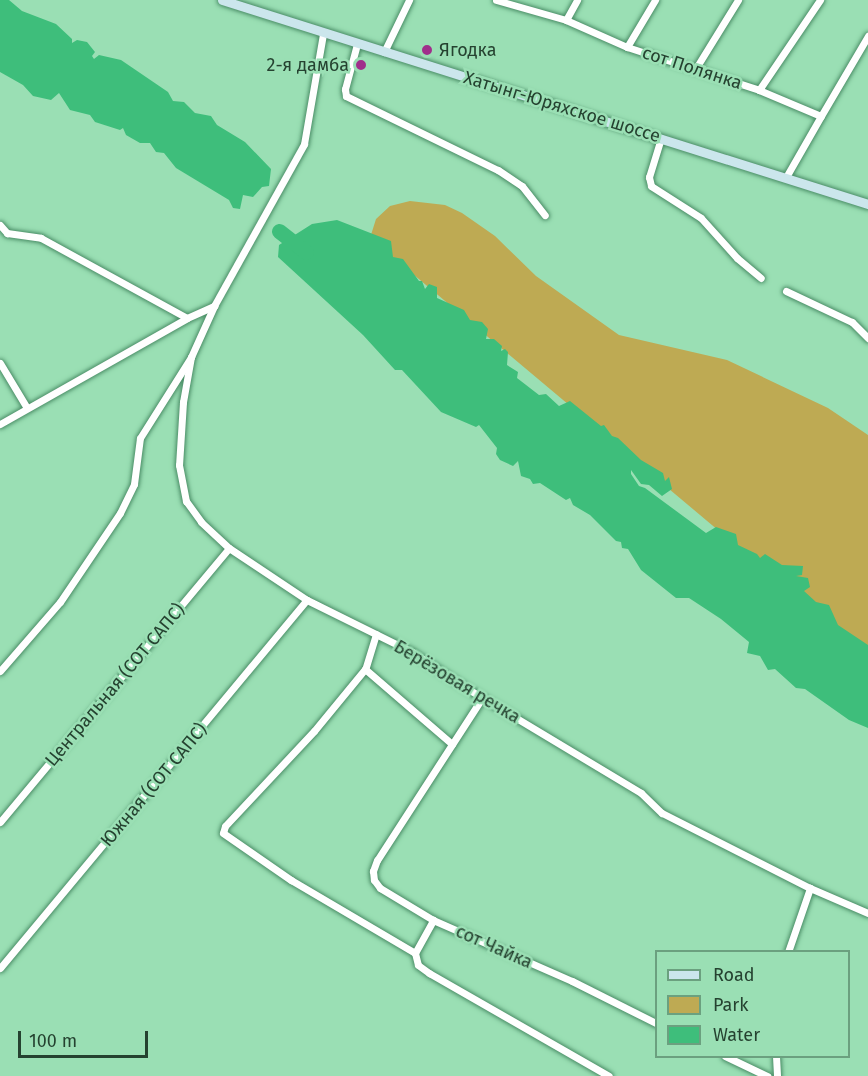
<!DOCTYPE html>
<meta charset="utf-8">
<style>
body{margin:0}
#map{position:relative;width:868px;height:1076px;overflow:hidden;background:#9adfb4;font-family:"Fira Sans",sans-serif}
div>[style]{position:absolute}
.green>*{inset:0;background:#beaa53}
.water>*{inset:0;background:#3ebe7b}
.river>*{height:15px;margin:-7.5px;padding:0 7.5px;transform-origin:7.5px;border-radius:7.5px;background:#3ebe7b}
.roads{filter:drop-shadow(0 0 2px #4a8d66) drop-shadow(0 0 2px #4a8d66)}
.minor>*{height:7px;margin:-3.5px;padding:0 3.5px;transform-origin:3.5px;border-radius:3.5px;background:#fff}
.secondary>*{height:9px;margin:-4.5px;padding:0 4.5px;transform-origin:4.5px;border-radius:4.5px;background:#cbe6ec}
.dots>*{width:16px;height:16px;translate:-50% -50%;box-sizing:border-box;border:3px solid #9adfb4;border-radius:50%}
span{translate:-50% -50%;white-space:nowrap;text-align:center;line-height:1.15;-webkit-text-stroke:5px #9adfb4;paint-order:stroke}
.poi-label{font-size:18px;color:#254230}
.left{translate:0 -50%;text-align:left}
.right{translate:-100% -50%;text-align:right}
.street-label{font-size:18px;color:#254230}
.legend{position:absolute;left:655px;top:950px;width:195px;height:108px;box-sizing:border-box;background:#9adfb4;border:2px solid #6ba07f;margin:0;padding:8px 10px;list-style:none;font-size:18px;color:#254230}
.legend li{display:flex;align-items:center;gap:12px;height:30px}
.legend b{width:30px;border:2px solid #6ba07f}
.scale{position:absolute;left:18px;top:1031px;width:130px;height:27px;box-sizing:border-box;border:3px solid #254230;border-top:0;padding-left:8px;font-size:18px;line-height:21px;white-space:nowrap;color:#254230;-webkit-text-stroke:4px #9adfb4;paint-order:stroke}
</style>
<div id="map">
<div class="green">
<div style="clip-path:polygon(410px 201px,445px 205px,462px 213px,495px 236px,536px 276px,619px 335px,727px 360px,828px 408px,868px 435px,868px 656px,370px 238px,376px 219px,390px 206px)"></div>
</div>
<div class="water">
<div style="clip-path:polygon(0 0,9px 0,22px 11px,56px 24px,72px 39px,72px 43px,77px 40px,87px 42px,95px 52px,92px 56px,94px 59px,99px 55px,121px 60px,168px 92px,173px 101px,184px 102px,195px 113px,211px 116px,217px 125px,245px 142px,271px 169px,269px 186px,262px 187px,253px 197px,243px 195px,240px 209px,233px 208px,229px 200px,176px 168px,164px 153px,156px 152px,150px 143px,140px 143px,126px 135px,123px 128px,120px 130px,95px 122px,90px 115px,70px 110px,59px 93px,51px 100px,33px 96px,23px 85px,0 72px)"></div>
<div style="clip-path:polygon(337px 220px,391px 241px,393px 257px,403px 259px,419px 281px,422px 281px,425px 289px,429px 284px,437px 287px,437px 298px,464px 310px,470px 320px,482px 322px,488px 329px,486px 339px,494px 339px,502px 346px,501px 351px,505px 349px,508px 352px,507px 365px,518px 372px,517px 378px,539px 395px,546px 394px,559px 406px,570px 401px,601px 426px,604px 425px,612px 436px,618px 438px,641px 460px,663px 473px,665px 481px,669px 477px,672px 489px,662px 496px,649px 485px,641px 484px,631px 470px,631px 474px,639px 486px,645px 488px,706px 533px,716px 527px,736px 534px,738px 545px,757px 554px,760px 558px,765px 554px,782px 565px,803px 566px,802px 575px,796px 576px,808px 578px,810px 587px,804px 591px,816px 602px,829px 605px,838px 625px,868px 645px,868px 728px,849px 720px,805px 689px,796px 688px,775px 669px,768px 670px,760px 656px,747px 653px,749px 642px,721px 619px,689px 598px,676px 598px,641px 570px,628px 549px,622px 548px,621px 542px,616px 541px,590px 515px,573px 505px,570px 498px,566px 500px,540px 483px,533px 484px,530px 479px,521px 476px,518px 461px,513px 466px,500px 460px,496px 454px,497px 448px,479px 425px,476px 427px,441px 412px,402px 370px,395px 370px,363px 335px,278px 257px,279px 245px,312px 224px)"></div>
</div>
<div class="river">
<div style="left:279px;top:231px;width:34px;rotate:38deg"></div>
</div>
<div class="roads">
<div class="minor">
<div style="left:496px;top:0;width:73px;rotate:15.9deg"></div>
<div style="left:566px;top:20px;width:67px;rotate:23.9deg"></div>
<div style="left:627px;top:47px;width:139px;rotate:18deg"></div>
<div style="left:759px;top:90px;width:67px;rotate:22.8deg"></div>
<div style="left:821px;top:116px;width:70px;rotate:119.8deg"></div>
<div style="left:566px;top:20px;width:23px;rotate:-61deg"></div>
<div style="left:357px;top:44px;width:47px;rotate:104.9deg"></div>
<div style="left:345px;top:89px;width:7px;rotate:82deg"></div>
<div style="left:346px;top:96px;width:169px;rotate:26deg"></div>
<div style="left:498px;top:170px;width:29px;rotate:34deg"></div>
<div style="left:522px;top:186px;width:37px;rotate:52deg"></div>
<div style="left:627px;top:47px;width:55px;rotate:-59.2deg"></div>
<div style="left:384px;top:52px;width:58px;rotate:-64.3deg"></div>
<div style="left:696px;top:68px;width:80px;rotate:-58.3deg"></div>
<div style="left:759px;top:90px;width:109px;rotate:-55.9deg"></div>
<div style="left:821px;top:116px;width:93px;rotate:-59.6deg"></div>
<div style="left:661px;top:138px;width:41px;rotate:107.1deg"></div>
<div style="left:649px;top:177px;width:9px;rotate:77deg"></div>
<div style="left:651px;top:186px;width:59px;rotate:32.6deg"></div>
<div style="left:701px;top:218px;width:54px;rotate:48deg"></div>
<div style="left:737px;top:258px;width:31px;rotate:40deg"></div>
<div style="left:0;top:225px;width:11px;rotate:49deg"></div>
<div style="left:7px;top:233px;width:34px;rotate:8deg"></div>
<div style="left:41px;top:238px;width:166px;rotate:28.7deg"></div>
<div style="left:786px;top:291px;width:73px;rotate:25.2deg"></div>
<div style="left:852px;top:322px;width:23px;rotate:45deg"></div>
<div style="left:191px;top:357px;width:46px;rotate:100.1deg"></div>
<div style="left:183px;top:402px;width:63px;rotate:93.6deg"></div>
<div style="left:179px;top:465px;width:37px;rotate:79deg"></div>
<div style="left:186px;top:501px;width:26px;rotate:54deg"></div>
<div style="left:201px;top:522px;width:38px;rotate:43deg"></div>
<div style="left:229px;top:548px;width:94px;rotate:33.7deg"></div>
<div style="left:307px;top:600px;width:117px;rotate:26.3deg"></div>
<div style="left:412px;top:652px;width:67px;rotate:33.5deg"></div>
<div style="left:468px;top:689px;width:202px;rotate:31deg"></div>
<div style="left:641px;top:793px;width:29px;rotate:44deg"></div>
<div style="left:662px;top:813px;width:166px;rotate:26.9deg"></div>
<div style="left:810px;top:888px;width:63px;rotate:23.3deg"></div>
<div style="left:0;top:363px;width:52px;rotate:59deg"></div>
<div style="left:0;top:424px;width:215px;rotate:-29.5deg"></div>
<div style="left:187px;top:318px;width:30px;rotate:-24deg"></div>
<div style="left:214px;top:306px;width:185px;rotate:-60.9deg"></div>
<div style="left:304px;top:144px;width:112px;rotate:-80.2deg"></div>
<div style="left:376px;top:634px;width:37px;rotate:107deg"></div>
<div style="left:365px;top:669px;width:80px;rotate:129.4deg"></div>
<div style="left:314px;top:731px;width:130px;rotate:133.1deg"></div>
<div style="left:225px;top:826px;width:7px;rotate:106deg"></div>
<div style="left:223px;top:833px;width:83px;rotate:34.7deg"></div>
<div style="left:291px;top:880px;width:144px;rotate:30.5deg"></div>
<div style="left:415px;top:953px;width:12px;rotate:76deg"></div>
<div style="left:418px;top:965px;width:14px;rotate:36deg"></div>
<div style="left:429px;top:973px;width:207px;rotate:29.8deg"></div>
<div style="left:365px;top:669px;width:115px;rotate:40.8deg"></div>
<div style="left:0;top:671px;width:91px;rotate:-49deg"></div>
<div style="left:60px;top:602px;width:107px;rotate:-56deg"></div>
<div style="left:120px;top:513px;width:32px;rotate:-64deg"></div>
<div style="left:134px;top:484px;width:46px;rotate:-82.6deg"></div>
<div style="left:140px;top:438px;width:96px;rotate:-57.8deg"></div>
<div style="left:191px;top:357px;width:56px;rotate:-65.7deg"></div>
<div style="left:482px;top:698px;width:193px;rotate:122.9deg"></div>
<div style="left:377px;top:860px;width:12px;rotate:110deg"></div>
<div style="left:373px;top:871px;width:9px;rotate:84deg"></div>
<div style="left:374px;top:880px;width:10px;rotate:53deg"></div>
<div style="left:380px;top:888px;width:62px;rotate:31.1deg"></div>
<div style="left:433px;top:920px;width:152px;rotate:23.7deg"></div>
<div style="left:572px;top:981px;width:94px;rotate:26.6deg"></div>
<div style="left:0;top:822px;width:357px;rotate:-50.1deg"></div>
<div style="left:788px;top:952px;width:68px;rotate:-71deg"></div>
<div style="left:415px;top:953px;width:38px;rotate:-61deg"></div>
<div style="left:0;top:968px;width:479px;rotate:-50.2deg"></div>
<div style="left:725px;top:1056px;width:47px;rotate:25.5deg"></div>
<div style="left:776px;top:1056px;width:20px;rotate:87deg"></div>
</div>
<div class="secondary">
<div style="left:222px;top:0;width:677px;rotate:17.53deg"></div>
</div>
</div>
<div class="dots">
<div style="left:427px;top:50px;background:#a02f8b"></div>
<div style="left:361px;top:65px;background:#a02f8b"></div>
</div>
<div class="poi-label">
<span class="left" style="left:439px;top:50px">Ягодка</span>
<span class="right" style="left:349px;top:65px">2-я дамба</span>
</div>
<div class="street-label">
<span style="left:692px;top:68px;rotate:18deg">сот Полянка</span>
<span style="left:562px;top:107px;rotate:17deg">Хатынг-Юряхское шоссе</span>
<span style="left:457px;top:682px;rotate:31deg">Берёзовая речка</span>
<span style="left:115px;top:685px;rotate:-50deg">Центральная (СОТ САПС)</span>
<span style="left:154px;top:785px;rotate:-50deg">Южная (СОТ САПС)</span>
<span style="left:494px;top:947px;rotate:24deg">сот Чайка</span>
</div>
<ul class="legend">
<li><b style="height:8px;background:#cbe6ec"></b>Road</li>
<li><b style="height:16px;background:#beaa53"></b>Park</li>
<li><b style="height:16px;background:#3ebe7b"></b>Water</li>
</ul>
<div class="scale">100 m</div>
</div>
